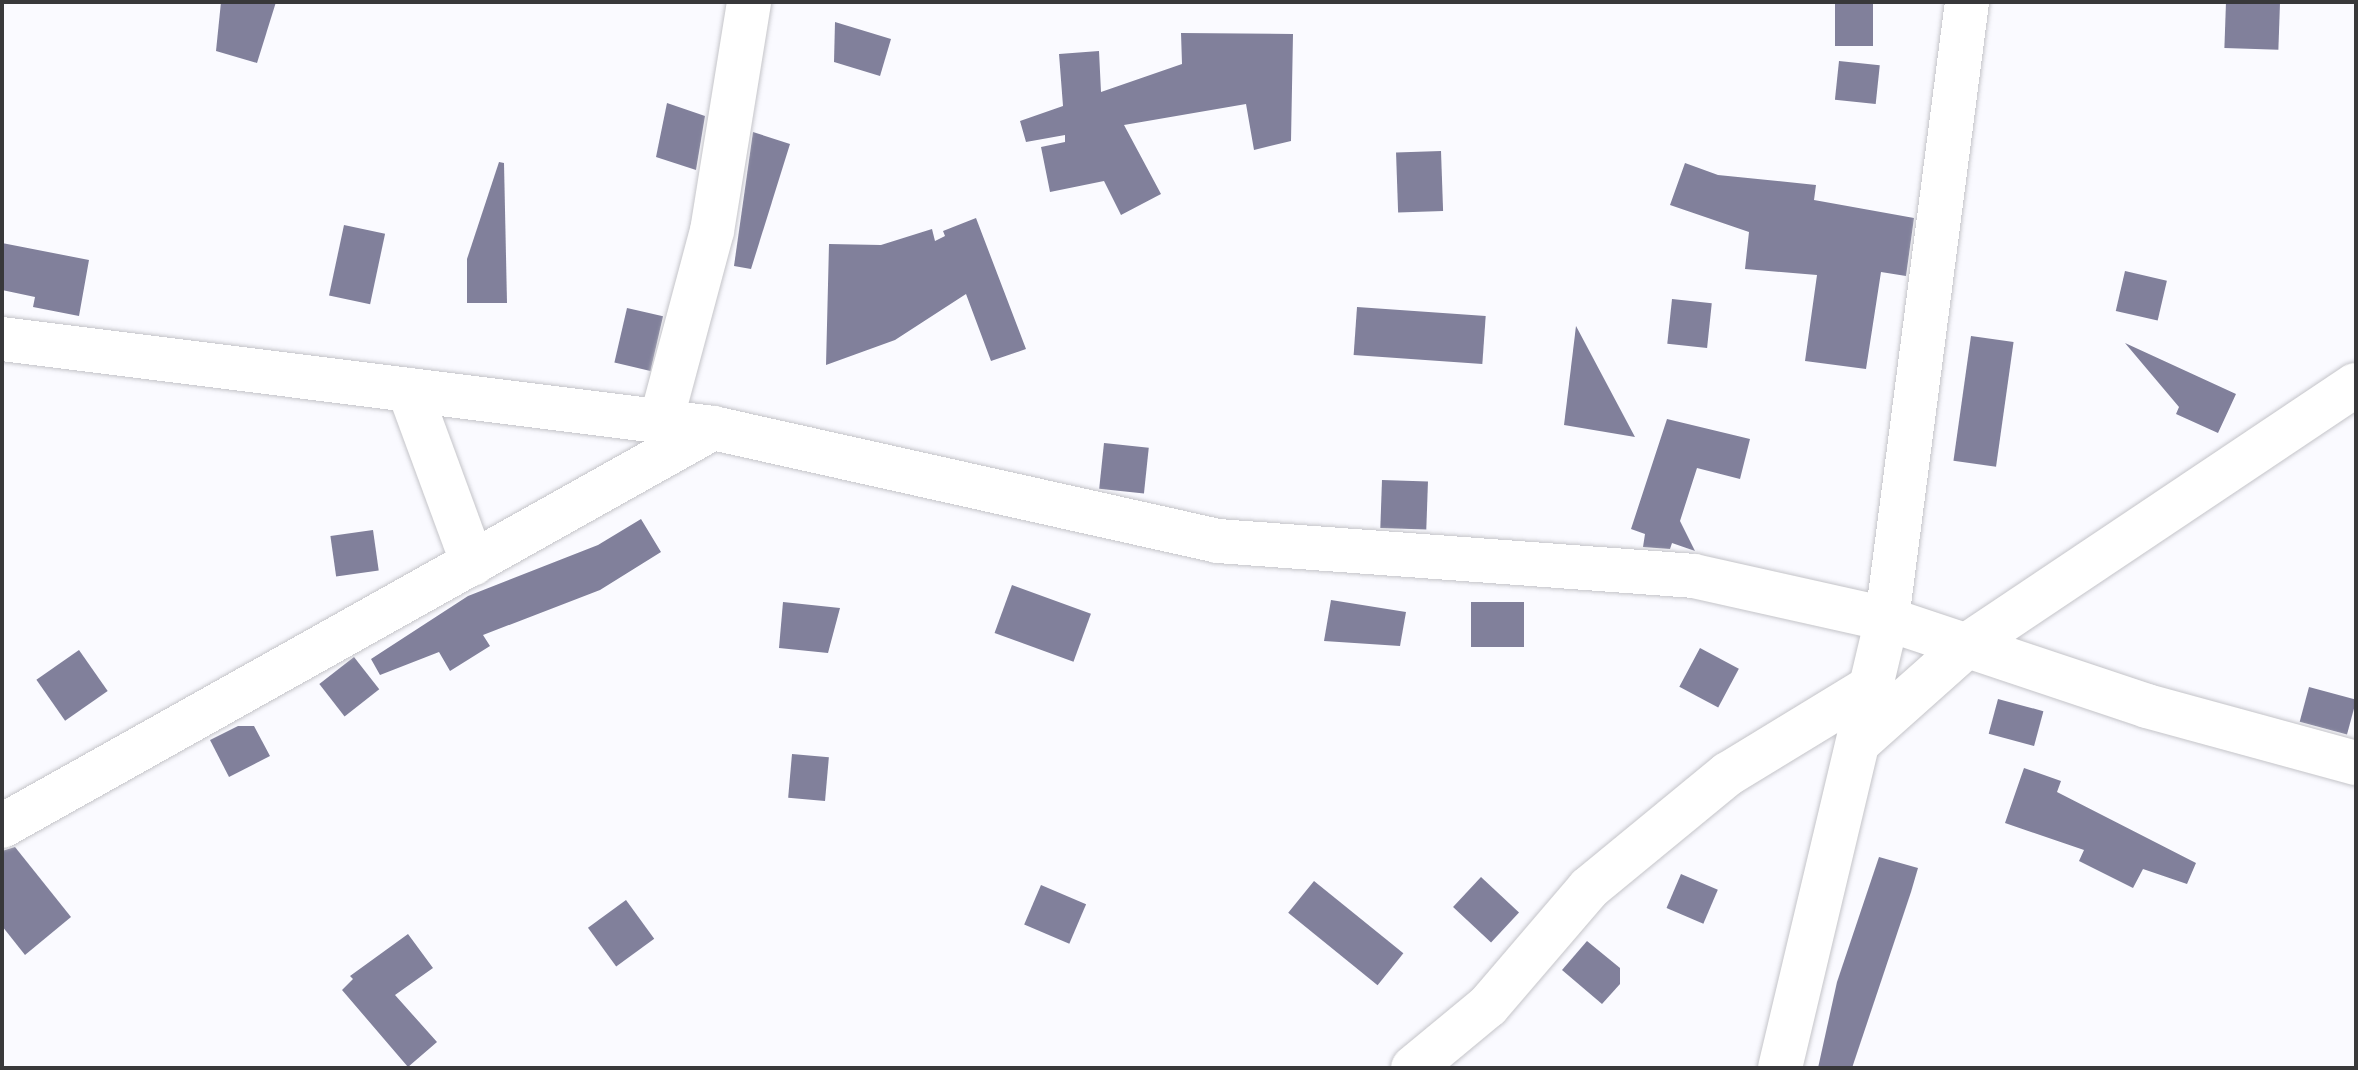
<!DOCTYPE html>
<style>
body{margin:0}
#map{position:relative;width:2358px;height:1070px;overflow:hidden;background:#fafaff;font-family:Inter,sans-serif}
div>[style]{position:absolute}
.building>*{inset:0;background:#81809b;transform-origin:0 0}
.roads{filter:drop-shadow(0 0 2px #c4c4c9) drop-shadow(0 0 2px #c4c4c9)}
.street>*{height:44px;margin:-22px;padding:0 22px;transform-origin:22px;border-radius:22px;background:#fff}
span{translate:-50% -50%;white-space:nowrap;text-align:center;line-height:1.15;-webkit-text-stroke:6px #fff;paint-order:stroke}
.frame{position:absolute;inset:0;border:4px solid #38383a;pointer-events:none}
</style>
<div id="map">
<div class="building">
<div style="clip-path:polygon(221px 2px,276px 2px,257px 63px,216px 51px)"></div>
<div style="left:1835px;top:2px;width:38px;height:44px"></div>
<div style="left:2226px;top:2px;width:54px;height:46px;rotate:2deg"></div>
<div style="clip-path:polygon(835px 22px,891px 39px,880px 76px,834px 62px)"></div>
<div style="clip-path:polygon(1181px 33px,1293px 34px,1291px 141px,1254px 150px,1246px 104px,1124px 125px,1161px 194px,1121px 215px,1104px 181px,1050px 192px,1041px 147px,1065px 142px,1065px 135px,1026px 142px,1020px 121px,1063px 106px,1059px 54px,1099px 51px,1101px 92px,1182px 64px)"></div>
<div style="left:1839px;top:61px;width:41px;height:39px;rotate:6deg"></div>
<div style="clip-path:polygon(667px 103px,705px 116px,696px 170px,656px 157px)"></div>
<div style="clip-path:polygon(753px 132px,790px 144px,751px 269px,734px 266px)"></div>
<div style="left:1441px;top:151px;width:60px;height:45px;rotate:88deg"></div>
<div style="clip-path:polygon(499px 162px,504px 163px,507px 303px,467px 303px,467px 259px)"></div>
<div style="clip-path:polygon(1685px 163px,1718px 175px,1816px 185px,1814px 200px,1914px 218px,1906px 276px,1881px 272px,1866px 369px,1805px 361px,1817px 275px,1745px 269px,1749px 232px,1670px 205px)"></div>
<div style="clip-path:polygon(976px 218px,1026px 349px,991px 361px,966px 294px,895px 340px,826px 365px,829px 244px,881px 245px,932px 229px,935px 241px,945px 236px,943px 231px)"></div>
<div style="left:344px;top:225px;width:42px;height:72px;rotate:12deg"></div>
<div style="clip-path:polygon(2px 243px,89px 260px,79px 316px,33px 307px,35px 297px,2px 290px)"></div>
<div style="left:2125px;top:271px;width:43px;height:41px;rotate:13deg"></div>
<div style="left:1672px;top:299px;width:40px;height:45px;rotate:6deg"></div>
<div style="left:1357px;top:307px;width:129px;height:48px;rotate:4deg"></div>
<div style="left:627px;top:308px;width:37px;height:56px;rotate:13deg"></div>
<div style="clip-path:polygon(1576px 326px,1635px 437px,1564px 425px)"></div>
<div style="left:1971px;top:336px;width:43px;height:126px;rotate:8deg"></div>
<div style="clip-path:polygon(2125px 343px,2236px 394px,2218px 433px,2176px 414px,2179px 407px)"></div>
<div style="clip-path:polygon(1667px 419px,1750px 439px,1740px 479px,1697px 468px,1680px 521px,1695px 551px,1672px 543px,1670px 549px,1643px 547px,1645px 534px,1631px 529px)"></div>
<div style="left:1104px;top:443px;width:45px;height:46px;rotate:6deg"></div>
<div style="left:1382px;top:480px;width:46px;height:48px;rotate:2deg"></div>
<div style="clip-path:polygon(641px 519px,661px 552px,600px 590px,483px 635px,490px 646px,450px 671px,439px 652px,380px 675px,371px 659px,468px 596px,598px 545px)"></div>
<div style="left:373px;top:530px;width:41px;height:43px;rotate:82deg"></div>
<div style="left:1012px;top:585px;width:84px;height:51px;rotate:20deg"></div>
<div style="clip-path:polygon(1331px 600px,1406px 612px,1400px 646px,1324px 641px)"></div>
<div style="clip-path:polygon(783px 602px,840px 608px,828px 653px,779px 648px)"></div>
<div style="left:1471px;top:602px;width:53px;height:45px"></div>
<div style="left:1700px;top:648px;width:44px;height:44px;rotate:28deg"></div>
<div style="left:79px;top:650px;width:50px;height:52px;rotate:55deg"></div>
<div style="left:354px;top:657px;width:41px;height:44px;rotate:52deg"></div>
<div style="left:2309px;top:687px;width:49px;height:36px;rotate:15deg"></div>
<div style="left:1998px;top:699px;width:47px;height:36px;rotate:15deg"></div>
<div style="clip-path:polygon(238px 726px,254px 726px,270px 756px,229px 777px,210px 740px)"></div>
<div style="left:792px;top:754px;width:37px;height:44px;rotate:5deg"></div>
<div style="clip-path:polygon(2024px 768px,2061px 781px,2057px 792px,2196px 863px,2187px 884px,2143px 869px,2133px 888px,2079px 861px,2084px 850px,2005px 823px)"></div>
<div style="clip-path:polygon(15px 847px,71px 917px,25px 955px,2px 926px,2px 851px)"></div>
<div style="clip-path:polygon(1879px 857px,1918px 868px,1911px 892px,1852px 1068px,1818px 1068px,1837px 982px)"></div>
<div style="left:1681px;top:874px;width:40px;height:37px;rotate:23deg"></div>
<div style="left:1481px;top:877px;width:52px;height:41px;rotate:43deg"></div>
<div style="left:1314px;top:881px;width:115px;height:41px;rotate:39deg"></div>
<div style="left:1041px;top:885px;width:49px;height:43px;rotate:23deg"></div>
<div style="left:626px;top:900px;width:48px;height:47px;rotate:54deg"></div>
<div style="clip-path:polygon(408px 934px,433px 968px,395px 995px,437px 1042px,408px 1067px,342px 990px,353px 979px,350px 976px)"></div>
<div style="clip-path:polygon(1587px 941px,1620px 968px,1620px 984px,1602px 1004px,1562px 970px)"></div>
</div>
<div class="roads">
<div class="street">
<div style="left:2px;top:339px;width:717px;rotate:7.13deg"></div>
<div style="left:713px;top:428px;width:517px;rotate:12.61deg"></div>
<div style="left:1218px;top:541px;width:477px;rotate:4.2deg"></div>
<div style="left:1694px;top:576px;width:198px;rotate:12.6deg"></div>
<div style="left:1887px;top:619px;width:274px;rotate:18.5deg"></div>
<div style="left:2147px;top:706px;width:217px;rotate:15.3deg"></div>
<div style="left:409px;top:390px;width:185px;rotate:69.8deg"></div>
<div style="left:661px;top:421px;width:197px;rotate:-75deg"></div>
<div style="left:712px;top:231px;width:232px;rotate:-80.8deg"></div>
<div style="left:1861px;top:740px;width:146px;rotate:-41.7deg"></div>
<div style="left:1970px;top:643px;width:464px;rotate:-33.8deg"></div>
<div style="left:2px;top:826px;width:815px;rotate:-29.24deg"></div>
<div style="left:1413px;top:1068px;width:97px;rotate:-39.6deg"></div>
<div style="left:1488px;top:1006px;width:155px;rotate:-49.4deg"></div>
<div style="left:1589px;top:888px;width:180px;rotate:-39.4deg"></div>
<div style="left:1728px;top:774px;width:171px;rotate:-31.4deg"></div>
<div style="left:1780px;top:1068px;width:462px;rotate:-76.6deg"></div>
<div style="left:1887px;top:619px;width:622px;rotate:-82.61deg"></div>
</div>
</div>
<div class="frame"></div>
</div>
